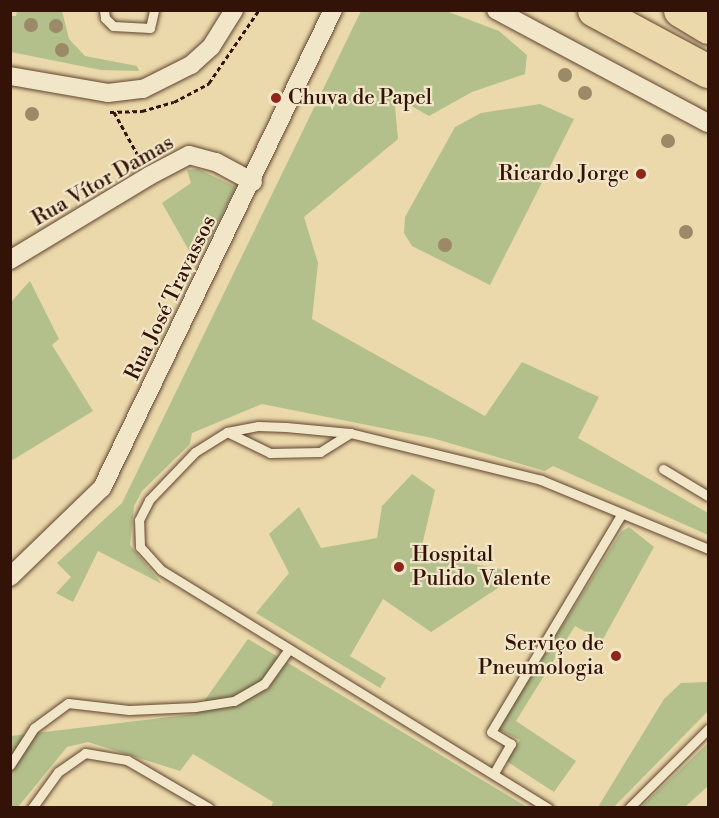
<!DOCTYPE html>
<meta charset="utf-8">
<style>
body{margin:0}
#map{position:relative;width:719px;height:818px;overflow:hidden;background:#ebd9ab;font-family:"Libre Bodoni",serif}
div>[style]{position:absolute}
.green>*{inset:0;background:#b3c08c}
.path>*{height:3px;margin-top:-1.5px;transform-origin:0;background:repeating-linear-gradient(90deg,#331307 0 4.5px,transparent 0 7.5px)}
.roads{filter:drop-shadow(0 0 2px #614430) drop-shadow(0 0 2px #614430)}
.lane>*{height:9px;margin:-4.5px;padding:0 4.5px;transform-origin:4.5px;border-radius:4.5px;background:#f2e6c8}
.street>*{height:18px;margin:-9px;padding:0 9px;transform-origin:9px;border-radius:9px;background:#f2e6c8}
.highway>*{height:33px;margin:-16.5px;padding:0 16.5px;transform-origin:16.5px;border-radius:16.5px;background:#ebd9ab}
.trees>*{width:14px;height:14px;margin:-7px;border-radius:50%;background:#9b8967}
.dots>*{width:16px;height:16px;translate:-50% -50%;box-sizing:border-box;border:3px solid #f2e6c8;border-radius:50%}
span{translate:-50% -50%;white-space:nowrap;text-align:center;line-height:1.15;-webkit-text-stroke:4.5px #f2e6c8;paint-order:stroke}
.poi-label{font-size:21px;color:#331307}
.left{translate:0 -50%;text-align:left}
.right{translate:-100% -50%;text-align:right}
.street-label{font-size:21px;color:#331307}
.frame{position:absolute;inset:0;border:12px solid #331307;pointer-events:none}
</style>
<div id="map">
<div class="green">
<div style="clip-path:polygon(17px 11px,62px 11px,69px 39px,85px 56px,137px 66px,139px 71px,101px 70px,11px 52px,11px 16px,16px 16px)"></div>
<div style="clip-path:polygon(361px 11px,446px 11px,499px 31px,527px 55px,525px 74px,472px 92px,429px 116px,394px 96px,398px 139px,304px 217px,318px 263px,312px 319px,485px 416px,522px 362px,599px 397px,578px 438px,708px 513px,708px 535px,553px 466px,545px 471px,432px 438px,262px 404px,192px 433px,190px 444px,142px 491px,134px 506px,130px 545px,162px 584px,98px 551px,73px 602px,56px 593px,71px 577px,57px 563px,122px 503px)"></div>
<div style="clip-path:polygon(540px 104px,574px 119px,490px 285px,412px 246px,404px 233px,405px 217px,455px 127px,481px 113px)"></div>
<div style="clip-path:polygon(198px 169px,236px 187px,207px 245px,191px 254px,162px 203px,191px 183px,187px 170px)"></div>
<div style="clip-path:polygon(30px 281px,59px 339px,52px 345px,93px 411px,11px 461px,11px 302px)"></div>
<div style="clip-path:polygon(412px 474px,435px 490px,420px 554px,511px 571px,498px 588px,431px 632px,383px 599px,350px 656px,386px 678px,380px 688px,256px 613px,289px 573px,269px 534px,299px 507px,321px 548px,377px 538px,382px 506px)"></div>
<div style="clip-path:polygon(629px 527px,654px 547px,602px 641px,575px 626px,516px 721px,576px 761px,554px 792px,506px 761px,520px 740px,498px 729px,621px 532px)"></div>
<div style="clip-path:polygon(248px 639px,527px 807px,271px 807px,273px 802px,193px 754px,180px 771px,88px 742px,67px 747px,18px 807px,11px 808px,11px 736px,195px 714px)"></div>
<div style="clip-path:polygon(708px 682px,708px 711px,614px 807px,598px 807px,664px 699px,681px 683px)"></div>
<div style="clip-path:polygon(708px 743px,708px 786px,685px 807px,641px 807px)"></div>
</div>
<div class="path">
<div style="left:110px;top:112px;width:32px;rotate:-2deg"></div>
<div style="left:142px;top:111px;width:33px;rotate:-16deg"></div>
<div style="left:174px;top:102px;width:40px;rotate:-28deg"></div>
<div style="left:209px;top:83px;width:88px;rotate:-55.6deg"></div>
<div style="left:114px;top:112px;width:56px;rotate:61.1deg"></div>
</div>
<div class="roads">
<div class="lane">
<div style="left:104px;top:10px;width:8px;rotate:83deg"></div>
<div style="left:105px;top:18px;width:11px;rotate:45deg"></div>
<div style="left:113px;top:26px;width:37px;rotate:3deg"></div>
<div style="left:150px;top:28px;width:18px;rotate:-77deg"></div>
<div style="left:227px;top:432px;width:48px;rotate:26deg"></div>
<div style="left:270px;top:453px;width:50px;rotate:-1.1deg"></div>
<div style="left:320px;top:452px;width:36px;rotate:-32deg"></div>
<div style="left:663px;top:469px;width:52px;rotate:31deg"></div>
<div style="left:10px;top:765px;width:44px;rotate:-57deg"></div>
<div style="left:34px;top:728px;width:42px;rotate:-36.3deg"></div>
<div style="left:68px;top:703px;width:61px;rotate:6.5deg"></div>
<div style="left:129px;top:710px;width:66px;rotate:-2.6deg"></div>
<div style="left:195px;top:707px;width:39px;rotate:-9deg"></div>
<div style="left:234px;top:701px;width:34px;rotate:-30deg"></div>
<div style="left:264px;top:684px;width:43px;rotate:-54.5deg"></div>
<div style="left:494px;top:773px;width:34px;rotate:-60deg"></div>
<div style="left:511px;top:744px;width:23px;rotate:-149deg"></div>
<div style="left:491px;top:732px;width:255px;rotate:-59.1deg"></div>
<div style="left:32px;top:808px;width:44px;rotate:-54.2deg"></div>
<div style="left:58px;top:772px;width:33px;rotate:-35deg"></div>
<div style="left:85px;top:753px;width:43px;rotate:9.5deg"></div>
<div style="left:127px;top:760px;width:95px;rotate:30.3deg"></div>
<div style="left:548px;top:808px;width:454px;rotate:-148.4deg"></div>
<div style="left:161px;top:570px;width:31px;rotate:-132deg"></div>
<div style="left:140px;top:547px;width:27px;rotate:-92deg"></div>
<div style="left:139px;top:520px;width:22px;rotate:-63deg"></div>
<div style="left:149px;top:500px;width:66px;rotate:-46.2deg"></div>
<div style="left:195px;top:452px;width:38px;rotate:-32deg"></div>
<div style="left:227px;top:432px;width:32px;rotate:-11deg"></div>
<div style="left:258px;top:426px;width:28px;rotate:2deg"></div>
<div style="left:286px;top:427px;width:64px;rotate:5.4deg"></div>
<div style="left:350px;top:433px;width:197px;rotate:13.8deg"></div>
<div style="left:541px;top:480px;width:181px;rotate:22.4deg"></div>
<div style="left:629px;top:808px;width:112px;rotate:-45deg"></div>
</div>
<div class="street">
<div style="left:496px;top:10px;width:240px;rotate:28.1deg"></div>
<div style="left:10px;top:76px;width:99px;rotate:9.8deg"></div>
<div style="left:108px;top:93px;width:35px;rotate:-7deg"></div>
<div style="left:143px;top:89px;width:54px;rotate:-26.6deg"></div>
<div style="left:191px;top:65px;width:27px;rotate:-42deg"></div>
<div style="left:211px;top:47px;width:44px;rotate:-58.1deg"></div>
<div style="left:10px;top:260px;width:162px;rotate:-31.1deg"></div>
<div style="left:149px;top:176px;width:45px;rotate:-27.7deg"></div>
<div style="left:189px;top:155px;width:28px;rotate:15deg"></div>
<div style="left:216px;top:162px;width:42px;rotate:28.4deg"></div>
<div style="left:10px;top:577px;width:128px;rotate:-44.1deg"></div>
<div style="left:102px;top:488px;width:531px;rotate:-64.21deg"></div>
</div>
<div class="highway">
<div style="left:594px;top:10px;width:129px;rotate:28.2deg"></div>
<div style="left:680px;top:10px;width:33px;rotate:31deg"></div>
</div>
</div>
<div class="trees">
<div style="left:31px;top:25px"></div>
<div style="left:56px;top:26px"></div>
<div style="left:62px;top:50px"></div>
<div style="left:565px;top:75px"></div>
<div style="left:585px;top:93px"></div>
<div style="left:32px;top:114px"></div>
<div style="left:668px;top:141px"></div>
<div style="left:686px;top:232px"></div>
<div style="left:445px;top:245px"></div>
</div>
<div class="dots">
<div style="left:276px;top:98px;background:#8f2418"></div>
<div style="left:641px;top:174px;background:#8f2418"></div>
<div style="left:399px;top:567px;background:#8f2418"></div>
<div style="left:616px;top:656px;background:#8f2418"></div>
</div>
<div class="poi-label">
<span class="left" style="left:288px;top:98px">Chuva de Papel</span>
<span class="right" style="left:629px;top:174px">Ricardo Jorge</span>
<span class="left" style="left:412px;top:567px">Hospital<br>Pulido Valente</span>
<span class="right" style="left:604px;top:656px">Serviço de<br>Pneumologia</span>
</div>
<div class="street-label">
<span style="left:103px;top:181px;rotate:-30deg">Rua Vítor Damas</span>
<span style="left:171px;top:298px;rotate:-64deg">Rua José Travassos</span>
</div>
<div class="frame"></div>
</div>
